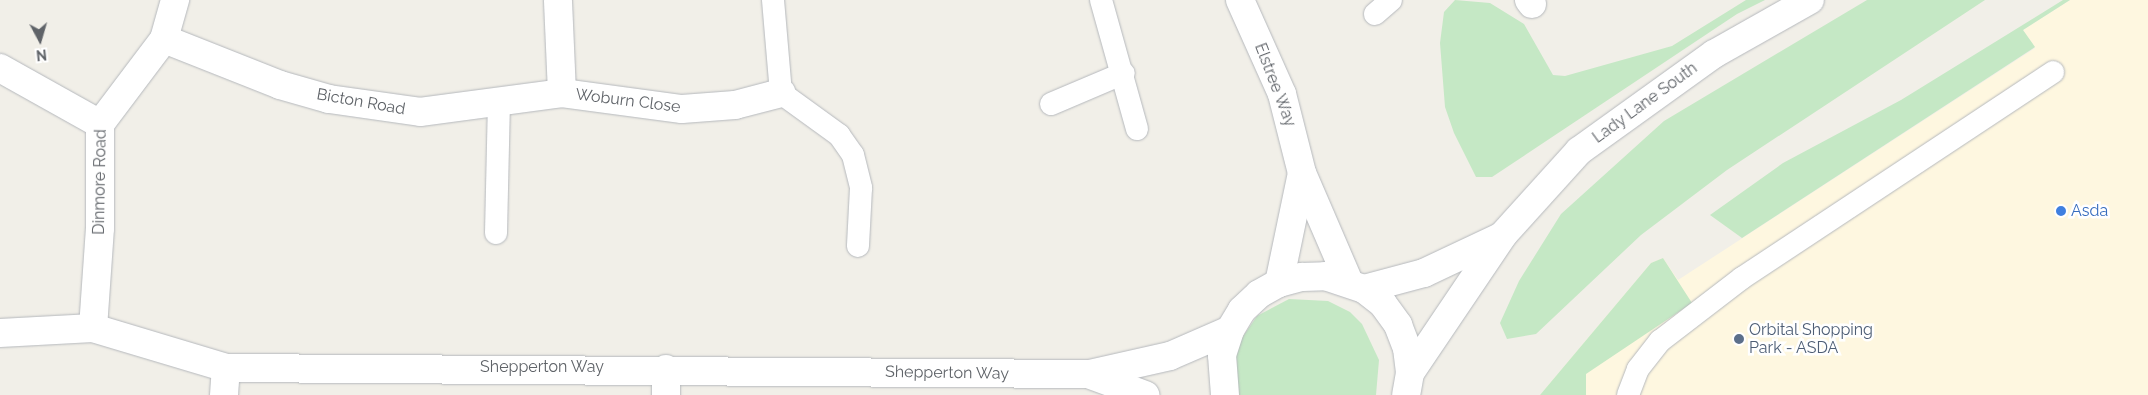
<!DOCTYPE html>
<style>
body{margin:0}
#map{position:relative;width:2148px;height:395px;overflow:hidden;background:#f1efe8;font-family:Raleway,sans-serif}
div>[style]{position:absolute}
.commercial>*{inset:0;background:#fef7e0}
.green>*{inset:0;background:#c5e8c5}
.roads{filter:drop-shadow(0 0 1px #b5b8bc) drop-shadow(0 0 1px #b5b8bc)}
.service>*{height:22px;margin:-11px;padding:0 11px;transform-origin:11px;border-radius:11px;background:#fff}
.minor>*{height:28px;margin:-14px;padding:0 14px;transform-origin:14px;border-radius:14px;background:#fff}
.secondary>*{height:28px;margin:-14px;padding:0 14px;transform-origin:14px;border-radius:14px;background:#fff}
.dots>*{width:14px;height:14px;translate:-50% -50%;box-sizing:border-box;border:2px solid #fff;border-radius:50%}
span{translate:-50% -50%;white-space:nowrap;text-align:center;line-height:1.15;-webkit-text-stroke:5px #fff;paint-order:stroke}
.street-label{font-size:16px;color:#5f6368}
.shop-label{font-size:16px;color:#366cbe}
.left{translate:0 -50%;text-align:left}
.service-label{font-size:16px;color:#4e5e75}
.north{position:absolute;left:15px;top:15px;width:50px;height:50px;-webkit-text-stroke:4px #fff;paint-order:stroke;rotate:174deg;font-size:14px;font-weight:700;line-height:20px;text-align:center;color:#5f6368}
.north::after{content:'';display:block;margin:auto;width:18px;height:22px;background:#5f6368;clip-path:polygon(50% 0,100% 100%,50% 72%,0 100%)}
</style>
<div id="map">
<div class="commercial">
<div style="clip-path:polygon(2070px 0,2148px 0,2148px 395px,1540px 395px,1651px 263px,1663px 258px,1678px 280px,2035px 48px,2023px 30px)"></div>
</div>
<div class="green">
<div style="clip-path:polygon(1455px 0,1490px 3px,1524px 24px,1553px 75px,1565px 76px,1672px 46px,1746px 0,1765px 0,1737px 14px,1492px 177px,1476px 177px,1454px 133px,1445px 107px,1440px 43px,1444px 12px)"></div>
<div style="clip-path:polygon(1867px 0,1985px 0,1727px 170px,1641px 235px,1536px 334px,1507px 339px,1500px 323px,1519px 281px,1561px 214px,1664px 121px)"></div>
<div style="clip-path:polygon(2063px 0,2070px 0,2023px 30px,2035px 47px,1742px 238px,1710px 215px,1783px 163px,1901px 100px)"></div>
<div style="clip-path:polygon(1663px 258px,1692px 303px,1586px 374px,1586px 395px,1540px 395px,1651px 263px)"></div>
<div style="clip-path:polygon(1289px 299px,1328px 301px,1350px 312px,1362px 324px,1379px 360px,1376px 395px,1236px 395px,1233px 380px,1237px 345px,1257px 316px)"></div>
</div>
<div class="roads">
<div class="service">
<div style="left:773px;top:0;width:93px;rotate:85.1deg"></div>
<div style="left:781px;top:93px;width:72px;rotate:35.9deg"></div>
<div style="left:839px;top:135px;width:24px;rotate:55deg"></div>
<div style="left:853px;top:155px;width:34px;rotate:76deg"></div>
<div style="left:861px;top:188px;width:58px;rotate:93deg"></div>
<div style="left:1101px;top:0;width:134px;rotate:74.4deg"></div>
<div style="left:1375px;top:14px;width:21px;rotate:-41deg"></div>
<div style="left:1051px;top:104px;width:79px;rotate:-23deg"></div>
<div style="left:496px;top:233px;width:131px;rotate:-88.7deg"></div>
<div style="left:1628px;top:395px;width:28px;rotate:-69deg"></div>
<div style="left:1638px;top:369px;width:36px;rotate:-52deg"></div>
<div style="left:1660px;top:341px;width:103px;rotate:-37.5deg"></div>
<div style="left:1742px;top:278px;width:373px;rotate:-33.5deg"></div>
</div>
<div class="minor">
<div style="left:1240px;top:0;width:103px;rotate:65.9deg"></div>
<div style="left:1282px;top:94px;width:81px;rotate:75.8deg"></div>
<div style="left:1302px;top:173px;width:119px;rotate:66.7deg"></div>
<div style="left:1529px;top:0;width:5px;rotate:53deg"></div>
<div style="left:164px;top:39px;width:125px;rotate:21.6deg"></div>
<div style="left:280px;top:85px;width:51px;rotate:15.9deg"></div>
<div style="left:329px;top:99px;width:92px;rotate:8.1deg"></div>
<div style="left:420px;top:112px;width:143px;rotate:-7.6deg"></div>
<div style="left:562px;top:93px;width:93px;rotate:-92.5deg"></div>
<div style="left:0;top:68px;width:115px;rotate:29.2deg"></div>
<div style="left:562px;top:93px;width:121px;rotate:7.6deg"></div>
<div style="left:682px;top:109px;width:53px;rotate:-4.3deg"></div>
<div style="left:735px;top:105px;width:48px;rotate:-14.6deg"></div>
<div style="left:1279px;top:283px;width:112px;rotate:-78.2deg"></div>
<div style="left:93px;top:328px;width:100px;rotate:-86deg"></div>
<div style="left:100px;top:228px;width:104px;rotate:-90deg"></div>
<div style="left:100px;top:124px;width:106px;rotate:-53deg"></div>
<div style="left:164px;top:39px;width:41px;rotate:-74.2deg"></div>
<div style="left:0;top:333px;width:93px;rotate:-3.1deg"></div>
<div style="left:93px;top:328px;width:139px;rotate:16.7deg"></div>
<div style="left:226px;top:368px;width:864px;rotate:0.4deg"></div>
<div style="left:1090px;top:374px;width:82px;rotate:-12.7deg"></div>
<div style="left:1170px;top:356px;width:65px;rotate:-23.4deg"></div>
<div style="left:1091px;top:375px;width:58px;rotate:20.3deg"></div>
<div style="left:224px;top:395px;width:27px;rotate:-86deg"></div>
<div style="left:666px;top:395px;width:26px;rotate:-90deg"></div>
</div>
<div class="secondary">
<div style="left:1364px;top:289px;width:62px;rotate:-14.9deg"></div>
<div style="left:1424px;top:273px;width:84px;rotate:-25.3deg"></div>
<div style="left:1410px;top:373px;width:166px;rotate:-56deg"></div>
<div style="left:1503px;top:235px;width:113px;rotate:-47.9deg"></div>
<div style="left:1579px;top:151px;width:166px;rotate:-35.7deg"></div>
<div style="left:1714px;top:54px;width:110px;rotate:-29.4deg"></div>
<div style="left:1225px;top:395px;width:40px;rotate:-94.3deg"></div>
<div style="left:1222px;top:355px;width:26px;rotate:-72deg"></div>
<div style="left:1230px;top:330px;width:23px;rotate:-59deg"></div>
<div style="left:1242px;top:310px;width:23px;rotate:-43deg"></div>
<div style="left:1259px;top:294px;width:23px;rotate:-29deg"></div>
<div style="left:1279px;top:283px;width:24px;rotate:-15deg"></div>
<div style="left:1302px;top:277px;width:23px;rotate:-2deg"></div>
<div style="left:1325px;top:276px;width:41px;rotate:18.4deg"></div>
<div style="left:1364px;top:289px;width:24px;rotate:38deg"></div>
<div style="left:1383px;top:304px;width:26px;rotate:54deg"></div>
<div style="left:1398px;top:325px;width:25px;rotate:69deg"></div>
<div style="left:1407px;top:348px;width:25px;rotate:83deg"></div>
<div style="left:1410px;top:373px;width:22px;rotate:100deg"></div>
</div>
</div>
<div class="dots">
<div style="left:2061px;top:211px;background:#3f7fe0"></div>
<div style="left:1739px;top:339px;background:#5c6f8a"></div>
</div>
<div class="street-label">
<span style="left:1275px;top:85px;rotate:69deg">Elstree Way</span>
<span style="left:628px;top:101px;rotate:7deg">Woburn Close</span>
<span style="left:361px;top:102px;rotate:10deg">Bicton Road</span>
<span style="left:1645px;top:103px;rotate:-36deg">Lady Lane South</span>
<span style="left:100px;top:182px;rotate:-89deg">Dinmore Road</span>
<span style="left:542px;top:367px">Shepperton Way</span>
<span style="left:947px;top:373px;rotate:1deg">Shepperton Way</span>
</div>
<div class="shop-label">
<span class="left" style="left:2071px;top:211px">Asda</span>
</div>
<div class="service-label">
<span class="left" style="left:1749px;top:339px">Orbital Shopping<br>Park - ASDA</span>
</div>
<div class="north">N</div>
</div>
